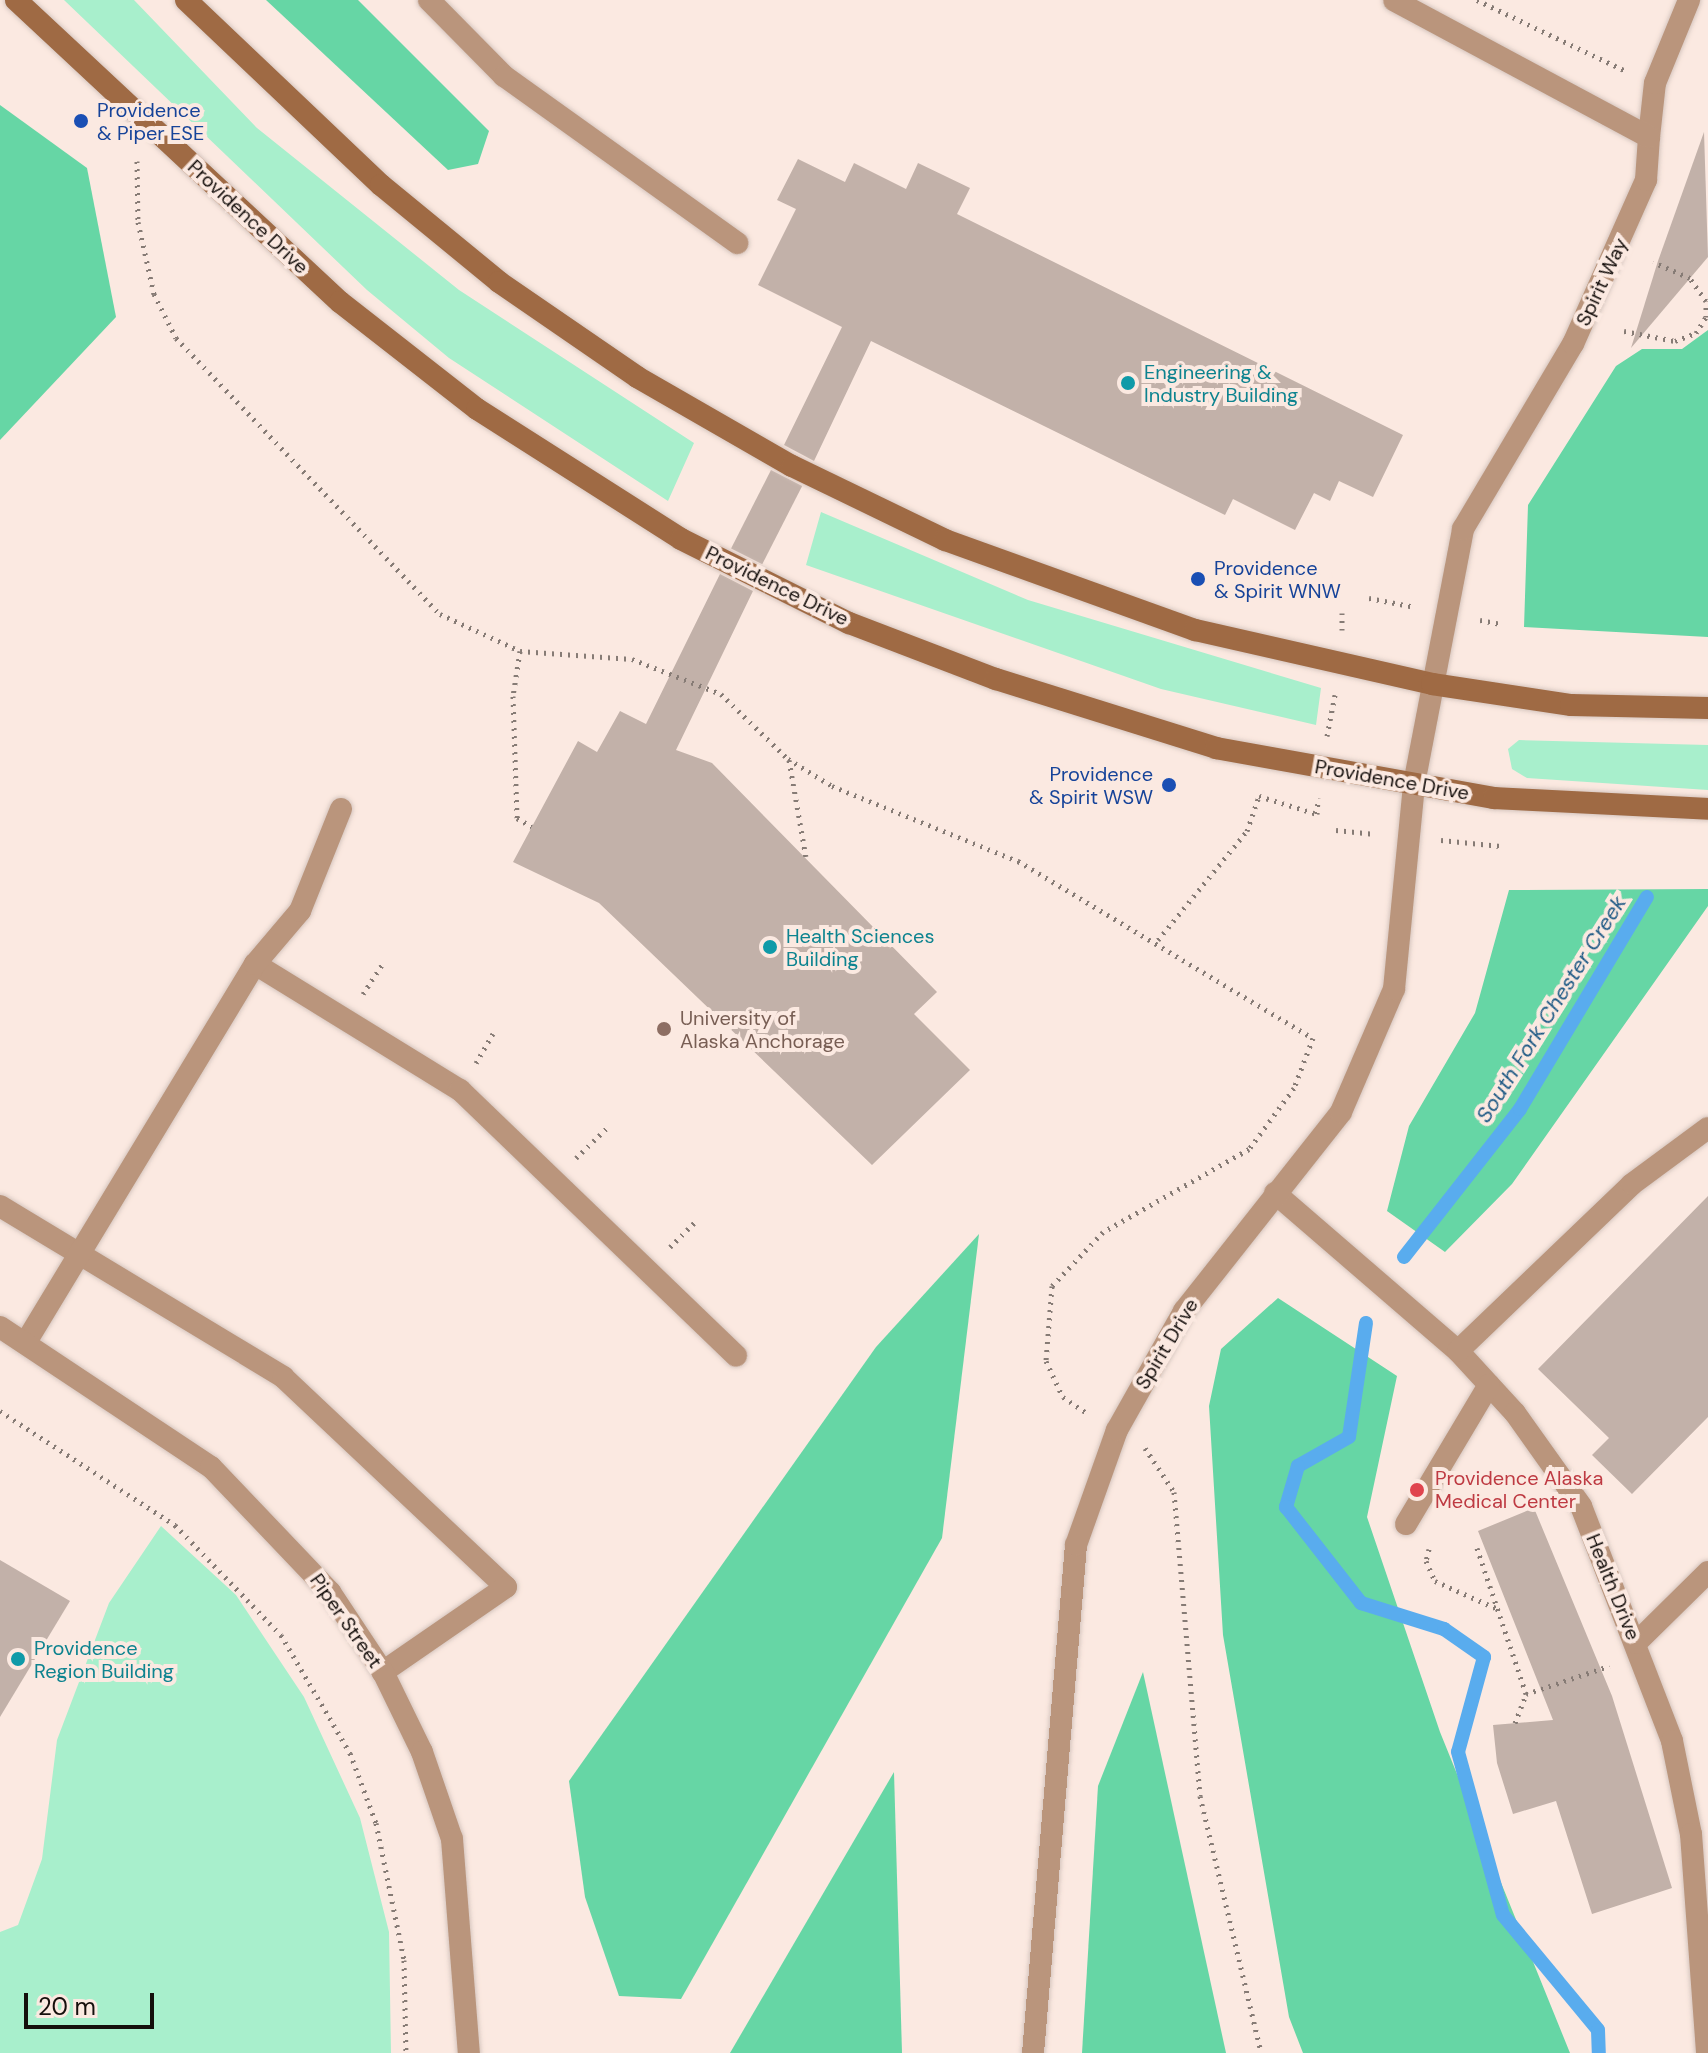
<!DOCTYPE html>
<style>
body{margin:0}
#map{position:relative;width:1708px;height:2053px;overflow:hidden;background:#fbe9e1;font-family:"DM Sans",sans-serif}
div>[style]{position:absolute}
.green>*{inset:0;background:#a8efcc}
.forest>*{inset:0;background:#66d6a5}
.stream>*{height:14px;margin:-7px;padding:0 7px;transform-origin:7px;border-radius:7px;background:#59acee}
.building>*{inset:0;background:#c2b1a9;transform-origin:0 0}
.path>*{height:5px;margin-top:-2.5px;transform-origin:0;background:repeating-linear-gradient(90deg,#867b75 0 2px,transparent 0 8px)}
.roads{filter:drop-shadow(0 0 2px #d6c6bf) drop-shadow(0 0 2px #d6c6bf)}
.service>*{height:22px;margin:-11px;padding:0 11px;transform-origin:11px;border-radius:11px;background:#ba957c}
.minor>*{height:22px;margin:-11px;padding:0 11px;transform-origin:11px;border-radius:11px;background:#ba957c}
.tertiary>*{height:22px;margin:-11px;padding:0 11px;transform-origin:11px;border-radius:11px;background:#ba957c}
.secondary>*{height:22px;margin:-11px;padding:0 11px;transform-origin:11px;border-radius:11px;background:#9f6a44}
.dots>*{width:22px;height:22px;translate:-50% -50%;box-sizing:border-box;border:4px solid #fbe9e1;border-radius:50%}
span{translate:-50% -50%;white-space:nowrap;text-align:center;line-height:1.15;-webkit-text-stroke:8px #fbe9e1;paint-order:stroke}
.transit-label{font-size:20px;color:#164399}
.left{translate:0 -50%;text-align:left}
.right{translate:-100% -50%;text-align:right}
.street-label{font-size:20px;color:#150f0c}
.culture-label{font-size:20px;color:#0d838f}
.education-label{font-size:20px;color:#785e54}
.health-label{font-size:20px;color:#be3a42}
.water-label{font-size:22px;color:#1e5985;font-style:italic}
.scale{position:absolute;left:24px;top:1993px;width:130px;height:36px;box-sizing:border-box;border:4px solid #150f0c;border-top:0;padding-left:10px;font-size:24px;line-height:28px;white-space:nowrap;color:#150f0c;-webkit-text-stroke:6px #fbe9e1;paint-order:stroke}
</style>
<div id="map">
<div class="green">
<div style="clip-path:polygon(64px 0,134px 0,257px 128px,459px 290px,694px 443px,668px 501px,449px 358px,367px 290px)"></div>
<div style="clip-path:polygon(821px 512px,1028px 600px,1321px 688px,1316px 725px,1161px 689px,806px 565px)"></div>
<div style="clip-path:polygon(1519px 740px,1708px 745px,1708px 790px,1527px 778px,1512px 769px,1508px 749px)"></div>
<div style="clip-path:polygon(161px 1526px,236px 1595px,304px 1697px,360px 1818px,389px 1932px,391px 2053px,0 2053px,0 1932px,18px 1925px,42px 1859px,57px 1740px,109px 1603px)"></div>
</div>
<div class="forest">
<div style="clip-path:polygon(266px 0,358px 0,489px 131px,478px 164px,448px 170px)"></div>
<div style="clip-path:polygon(0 105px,87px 168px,116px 317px,0 440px)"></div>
<div style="clip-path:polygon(1708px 330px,1708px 637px,1524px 627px,1528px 505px,1616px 366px,1642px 349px,1682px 349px)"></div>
<div style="clip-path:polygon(1708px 889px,1708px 906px,1512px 1184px,1445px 1252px,1387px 1211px,1409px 1126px,1475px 1013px,1509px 890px)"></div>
<div style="clip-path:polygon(979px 1234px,942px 1538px,681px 1999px,619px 1996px,585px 1897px,569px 1781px,876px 1347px)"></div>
<div style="clip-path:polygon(1278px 1298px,1397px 1376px,1367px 1517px,1440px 1732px,1570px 2053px,1303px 2053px,1289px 2017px,1223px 1635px,1209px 1406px,1221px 1349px)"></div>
<div style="clip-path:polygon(1143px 1672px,1226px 2053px,1082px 2053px,1098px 1786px)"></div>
<div style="clip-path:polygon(894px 1772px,902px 2053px,730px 2053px)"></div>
</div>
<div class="stream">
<div style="left:1404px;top:1257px;width:188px;rotate:-51.9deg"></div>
<div style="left:1520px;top:1109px;width:247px;rotate:-59.1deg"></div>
<div style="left:1366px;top:1323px;width:115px;rotate:98.5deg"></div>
<div style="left:1349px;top:1437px;width:59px;rotate:150.4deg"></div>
<div style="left:1298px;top:1466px;width:43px;rotate:106.3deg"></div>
<div style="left:1286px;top:1507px;width:122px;rotate:52deg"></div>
<div style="left:1361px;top:1603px;width:87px;rotate:17.4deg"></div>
<div style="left:1444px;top:1629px;width:49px;rotate:35deg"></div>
<div style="left:1484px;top:1657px;width:98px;rotate:105.3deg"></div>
<div style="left:1458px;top:1752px;width:169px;rotate:74.6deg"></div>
<div style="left:1503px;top:1915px;width:149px;rotate:50.4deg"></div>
<div style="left:1598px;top:2030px;width:23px;rotate:88deg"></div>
</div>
<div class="building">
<div style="clip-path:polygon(1704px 132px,1708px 257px,1631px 348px,1658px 261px)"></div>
<div style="clip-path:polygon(798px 159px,845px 182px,854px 163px,906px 189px,918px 163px,970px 188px,957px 214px,1403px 435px,1373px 497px,1339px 481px,1330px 501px,1314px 493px,1295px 530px,1233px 499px,1225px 515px,871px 341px,814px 461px,784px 445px,842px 327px,758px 285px,796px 209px,777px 200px)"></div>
<div style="left:771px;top:470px;width:35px;height:88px;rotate:27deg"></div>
<div style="clip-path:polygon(720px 574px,753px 591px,676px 750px,712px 763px,937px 992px,914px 1014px,970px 1070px,872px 1165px,599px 903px,513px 862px,578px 741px,597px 752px,620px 711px,646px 724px)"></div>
<div style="clip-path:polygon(1708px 1196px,1708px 1417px,1632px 1494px,1592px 1455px,1609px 1438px,1538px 1369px)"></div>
<div style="clip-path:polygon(1534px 1508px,1612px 1696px,1672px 1888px,1592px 1914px,1556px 1801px,1513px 1814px,1497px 1763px,1493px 1725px,1553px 1720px,1478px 1531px)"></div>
<div style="clip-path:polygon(0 1560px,70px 1601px,0 1717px)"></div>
</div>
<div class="path">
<div style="left:1477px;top:0;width:165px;rotate:25.5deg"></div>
<div style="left:137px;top:161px;width:61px;rotate:89.1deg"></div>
<div style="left:138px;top:222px;width:74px;rotate:77.5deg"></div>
<div style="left:154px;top:294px;width:49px;rotate:63.4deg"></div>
<div style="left:176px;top:338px;width:382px;rotate:46.3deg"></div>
<div style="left:440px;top:614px;width:88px;rotate:24.8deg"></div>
<div style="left:520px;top:651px;width:112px;rotate:4.1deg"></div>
<div style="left:632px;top:659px;width:96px;rotate:21.5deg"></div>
<div style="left:721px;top:694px;width:93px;rotate:44.1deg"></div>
<div style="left:788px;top:759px;width:52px;rotate:31.5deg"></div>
<div style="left:832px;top:786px;width:201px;rotate:22deg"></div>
<div style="left:1018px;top:861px;width:344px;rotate:31deg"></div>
<div style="left:1313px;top:1038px;width:53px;rotate:110.8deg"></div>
<div style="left:1294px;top:1088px;width:76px;rotate:126.4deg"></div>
<div style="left:1249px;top:1149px;width:168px;rotate:150.4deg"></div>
<div style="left:1103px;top:1232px;width:74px;rotate:133.4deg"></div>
<div style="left:1052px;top:1286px;width:75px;rotate:94.6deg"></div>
<div style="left:1046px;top:1361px;width:40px;rotate:65deg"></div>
<div style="left:1063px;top:1397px;width:30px;rotate:34deg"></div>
<div style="left:1624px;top:331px;width:52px;rotate:11.1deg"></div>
<div style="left:1675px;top:341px;width:22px;rotate:-21deg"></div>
<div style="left:1696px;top:333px;width:19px;rotate:-58deg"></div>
<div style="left:1706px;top:317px;width:16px;rotate:-90deg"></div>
<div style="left:1706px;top:301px;width:28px;rotate:-125deg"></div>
<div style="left:1690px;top:278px;width:40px;rotate:-156.6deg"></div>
<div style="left:1369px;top:598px;width:47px;rotate:11.1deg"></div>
<div style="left:1480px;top:620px;width:20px;rotate:11deg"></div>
<div style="left:1342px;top:630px;width:17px;rotate:-90deg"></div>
<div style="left:520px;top:651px;width:46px;rotate:98.8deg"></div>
<div style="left:513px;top:696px;width:122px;rotate:88.1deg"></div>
<div style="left:517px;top:818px;width:17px;rotate:31deg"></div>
<div style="left:1327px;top:736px;width:42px;rotate:-79deg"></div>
<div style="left:789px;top:760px;width:98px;rotate:80.1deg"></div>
<div style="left:1336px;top:830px;width:39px;rotate:6deg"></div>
<div style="left:1441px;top:840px;width:60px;rotate:5.7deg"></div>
<div style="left:1158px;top:940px;width:141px;rotate:-50.8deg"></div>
<div style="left:1247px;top:831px;width:37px;rotate:-71deg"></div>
<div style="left:1259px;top:796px;width:61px;rotate:17.2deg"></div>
<div style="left:1317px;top:814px;width:16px;rotate:-86deg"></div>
<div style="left:363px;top:994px;width:35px;rotate:-57deg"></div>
<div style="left:476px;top:1063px;width:34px;rotate:-60deg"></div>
<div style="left:576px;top:1158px;width:43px;rotate:-44.1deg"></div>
<div style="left:670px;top:1247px;width:38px;rotate:-45deg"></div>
<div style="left:0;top:1411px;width:209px;rotate:33.1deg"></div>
<div style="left:175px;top:1525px;width:153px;rotate:46.1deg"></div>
<div style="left:281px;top:1635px;width:137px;rotate:59.7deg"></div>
<div style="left:350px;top:1753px;width:75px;rotate:69.6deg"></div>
<div style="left:376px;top:1823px;width:140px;rotate:78.4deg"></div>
<div style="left:404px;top:1960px;width:93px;rotate:88.8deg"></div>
<div style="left:1145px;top:1448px;width:53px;rotate:56.6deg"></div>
<div style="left:1174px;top:1492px;width:305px;rotate:85.1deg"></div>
<div style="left:1200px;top:1796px;width:264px;rotate:76.6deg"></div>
<div style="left:1477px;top:1548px;width:154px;rotate:71.4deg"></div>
<div style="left:1429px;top:1549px;width:12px;rotate:104deg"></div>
<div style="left:1426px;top:1561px;width:22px;rotate:66deg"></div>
<div style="left:1435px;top:1581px;width:71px;rotate:24deg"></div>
<div style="left:1515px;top:1723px;width:31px;rotate:-69deg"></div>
<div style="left:1526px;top:1694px;width:88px;rotate:-18.6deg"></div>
</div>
<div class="roads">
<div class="service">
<div style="left:429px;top:0;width:107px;rotate:45.4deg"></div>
<div style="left:504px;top:76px;width:287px;rotate:35.6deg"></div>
<div style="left:1649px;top:137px;width:54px;rotate:-83.7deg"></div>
<div style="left:1655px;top:83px;width:90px;rotate:-67.7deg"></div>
<div style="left:255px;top:964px;width:241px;rotate:31.6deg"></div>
<div style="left:460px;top:1090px;width:383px;rotate:43.9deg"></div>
<div style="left:1275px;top:1193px;width:242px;rotate:40.8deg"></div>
<div style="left:1458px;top:1351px;width:84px;rotate:47.4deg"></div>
<div style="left:1515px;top:1413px;width:114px;rotate:54.6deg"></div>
<div style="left:1581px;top:1506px;width:252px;rotate:68.8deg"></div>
<div style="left:1672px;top:1741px;width:95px;rotate:78.5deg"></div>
<div style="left:1691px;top:1834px;width:220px;rotate:85.8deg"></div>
<div style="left:0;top:1206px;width:331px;rotate:31.1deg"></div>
<div style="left:283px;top:1377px;width:306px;rotate:43.3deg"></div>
<div style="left:506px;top:1587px;width:150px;rotate:145.4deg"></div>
<div style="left:26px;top:1342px;width:442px;rotate:-58.8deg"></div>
<div style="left:255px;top:964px;width:70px;rotate:-49.7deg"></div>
<div style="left:300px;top:911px;width:110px;rotate:-68.1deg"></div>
<div style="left:1458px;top:1351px;width:241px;rotate:-43.8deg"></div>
<div style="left:1632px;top:1184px;width:94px;rotate:-36.4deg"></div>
<div style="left:1406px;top:1524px;width:162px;rotate:-59.2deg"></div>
<div style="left:1636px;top:1643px;width:101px;rotate:-44.6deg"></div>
</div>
<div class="minor">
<div style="left:1033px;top:2053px;width:510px;rotate:-85.16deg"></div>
<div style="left:1076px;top:1545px;width:122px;rotate:-70.4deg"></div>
<div style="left:1117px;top:1430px;width:137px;rotate:-60.6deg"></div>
<div style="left:1184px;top:1311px;width:253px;rotate:-51.7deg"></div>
<div style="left:1341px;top:1112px;width:134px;rotate:-66.7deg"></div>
<div style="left:1394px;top:989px;width:206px;rotate:-84.4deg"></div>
<div style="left:1414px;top:784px;width:260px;rotate:-79.1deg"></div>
<div style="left:1463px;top:529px;width:215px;rotate:-59.3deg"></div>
<div style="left:1573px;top:344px;width:180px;rotate:-66deg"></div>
<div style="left:1646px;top:180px;width:43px;rotate:-86deg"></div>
<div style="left:1649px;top:137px;width:289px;rotate:-151.8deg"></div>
</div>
<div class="tertiary">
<div style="left:0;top:1327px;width:253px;rotate:33.6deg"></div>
<div style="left:211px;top:1467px;width:173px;rotate:46.4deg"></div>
<div style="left:330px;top:1592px;width:96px;rotate:56.5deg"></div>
<div style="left:383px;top:1672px;width:89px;rotate:64deg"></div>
<div style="left:422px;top:1752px;width:92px;rotate:71deg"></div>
<div style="left:452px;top:1839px;width:215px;rotate:85.5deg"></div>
</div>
<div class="secondary">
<div style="left:16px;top:0;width:443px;rotate:43deg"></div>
<div style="left:340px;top:302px;width:174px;rotate:38deg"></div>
<div style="left:477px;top:409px;width:242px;rotate:32.5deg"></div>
<div style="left:681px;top:539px;width:188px;rotate:26.6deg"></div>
<div style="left:849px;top:623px;width:157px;rotate:20.9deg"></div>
<div style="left:996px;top:679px;width:231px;rotate:17.4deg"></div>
<div style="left:1216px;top:748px;width:282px;rotate:10.2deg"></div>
<div style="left:1494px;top:798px;width:214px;rotate:2.9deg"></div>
<div style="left:186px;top:0;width:269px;rotate:43.5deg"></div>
<div style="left:381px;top:185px;width:153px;rotate:39.4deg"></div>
<div style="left:499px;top:282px;width:168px;rotate:34.5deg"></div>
<div style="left:637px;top:377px;width:179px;rotate:29.9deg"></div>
<div style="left:792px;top:466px;width:170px;rotate:25.8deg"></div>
<div style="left:945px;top:540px;width:266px;rotate:19.8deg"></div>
<div style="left:1195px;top:630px;width:243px;rotate:12.8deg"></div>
<div style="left:1432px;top:684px;width:141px;rotate:8.6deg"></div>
<div style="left:1571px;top:705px;width:137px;rotate:1.3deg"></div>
</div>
</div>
<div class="dots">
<div style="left:81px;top:121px;background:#1a4fb4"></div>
<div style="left:1128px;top:383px;background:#0f9aa8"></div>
<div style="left:1198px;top:579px;background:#1a4fb4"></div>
<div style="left:1169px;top:785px;background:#1a4fb4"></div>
<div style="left:770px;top:947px;background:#0f9aa8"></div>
<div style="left:664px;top:1029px;background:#8d6e63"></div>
<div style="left:1417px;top:1490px;background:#e0444e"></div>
<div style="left:18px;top:1659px;background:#0f9aa8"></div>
</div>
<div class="transit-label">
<span class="left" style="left:97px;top:122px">Providence<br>&amp; Piper ESE</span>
<span class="left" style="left:1214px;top:580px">Providence<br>&amp; Spirit WNW</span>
<span class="right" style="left:1153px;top:786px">Providence<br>&amp; Spirit WSW</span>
</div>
<div class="street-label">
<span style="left:248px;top:217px;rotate:43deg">Providence Drive</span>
<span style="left:1602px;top:282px;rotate:-65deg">Spirit Way</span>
<span style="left:777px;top:586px;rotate:26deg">Providence Drive</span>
<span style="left:1392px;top:780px;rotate:10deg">Providence Drive</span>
<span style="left:1167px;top:1344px;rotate:-59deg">Spirit Drive</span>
<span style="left:1613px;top:1587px;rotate:68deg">Health Drive</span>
<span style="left:346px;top:1621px;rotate:55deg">Piper Street</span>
</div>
<div class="culture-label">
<span class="left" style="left:1144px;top:384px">Engineering &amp;<br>Industry Building</span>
<span class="left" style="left:786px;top:948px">Health Sciences<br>Building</span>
<span class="left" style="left:34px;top:1660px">Providence<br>Region Building</span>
</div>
<div class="education-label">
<span class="left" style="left:680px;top:1030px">University of<br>Alaska Anchorage</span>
</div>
<div class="health-label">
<span class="left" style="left:1435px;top:1490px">Providence Alaska<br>Medical Center</span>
</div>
<div class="water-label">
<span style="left:1551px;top:1009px;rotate:-58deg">South Fork Chester Creek</span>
</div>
<div class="scale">20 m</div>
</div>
